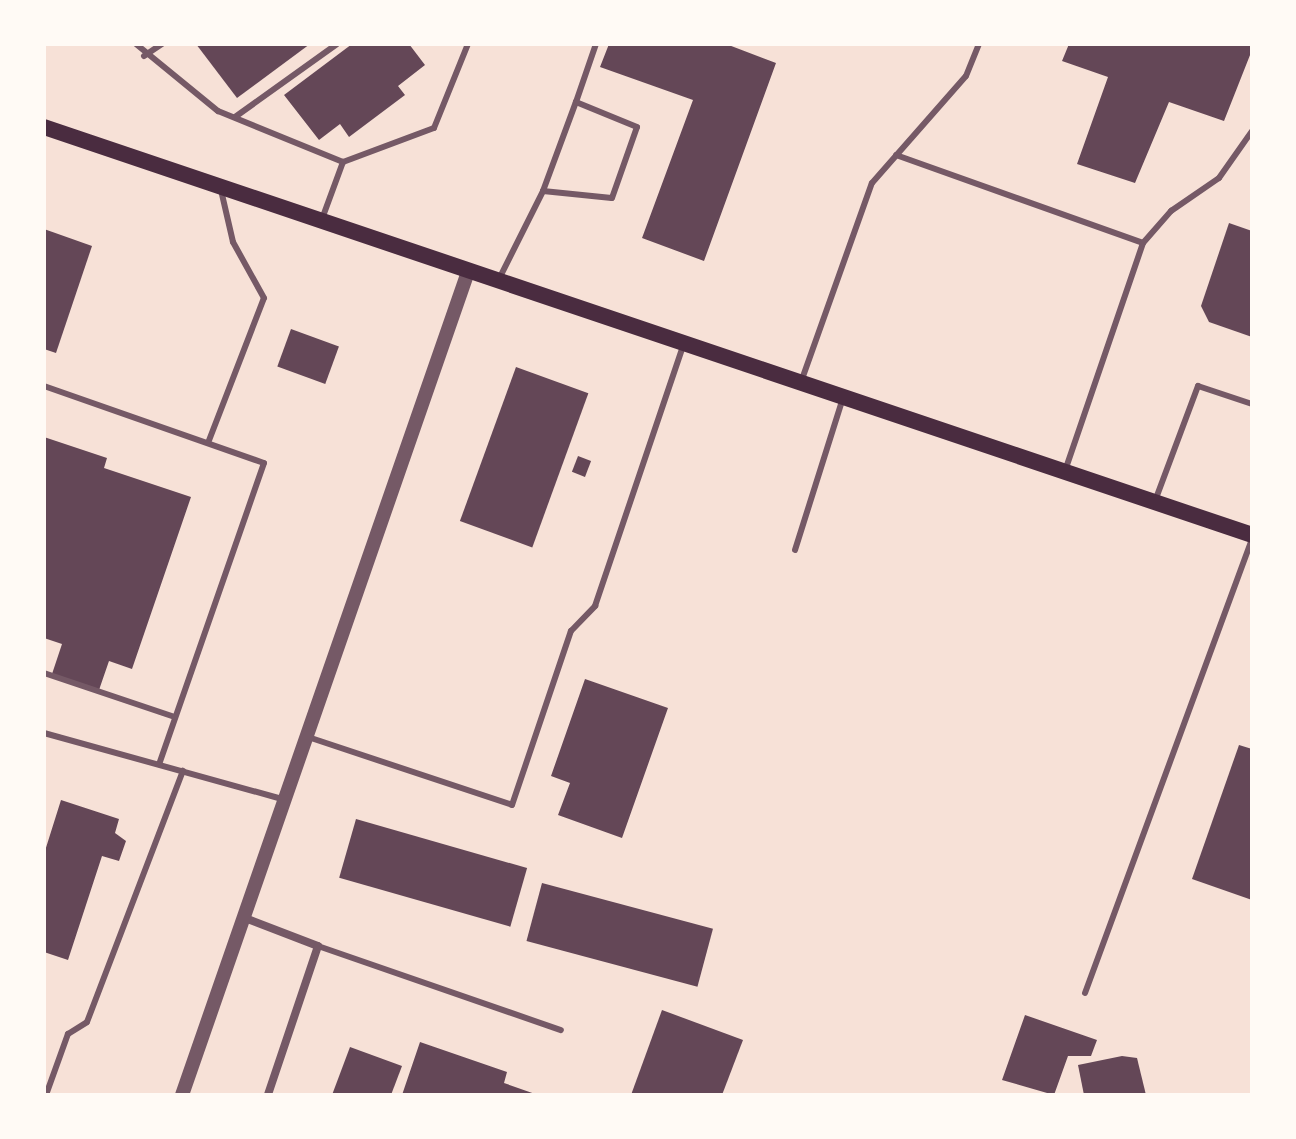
<!DOCTYPE html>
<style>
body{margin:0}
#map{position:relative;width:1296px;height:1139px;overflow:hidden;background:#f7e1d7;font-family:"DejaVu Sans",sans-serif}
div>[style]{position:absolute}
.building>*{inset:0;background:#644757;transform-origin:0 0}
.service>*{height:6px;margin:-3px;padding:0 3px;transform-origin:3px;border-radius:3px;background:#755966}
.minor>*{height:8px;margin:-4px;padding:0 4px;transform-origin:4px;border-radius:4px;background:#755966}
.tertiary>*{height:14px;margin:-7px;padding:0 7px;transform-origin:7px;border-radius:7px;background:#755966}
.secondary>*{height:16px;margin:-8px;padding:0 8px;transform-origin:8px;border-radius:8px;background:#4a2c40}
span{translate:-50% -50%;white-space:nowrap;text-align:center;line-height:1.15;-webkit-text-stroke:6px #fffaf5;paint-order:stroke}
.frame{position:absolute;inset:0;border:46px solid #fffaf5;pointer-events:none}
</style>
<div id="map">
<div class="building">
<div style="clip-path:polygon(196px 44px,310px 44px,237px 98px)"></div>
<div style="clip-path:polygon(352px 44px,409px 44px,425px 65px,398px 86px,405px 95px,349px 137px,340px 124px,319px 140px,284px 95px)"></div>
<div style="clip-path:polygon(609px 44px,726px 44px,776px 63px,704px 261px,642px 238px,693px 100px,600px 67px)"></div>
<div style="clip-path:polygon(1069px 44px,1252px 44px,1252px 50px,1224px 121px,1169px 102px,1135px 183px,1077px 164px,1108px 77px,1062px 61px)"></div>
<div style="clip-path:polygon(1229px 223px,1252px 231px,1252px 337px,1209px 322px,1201px 306px)"></div>
<div style="clip-path:polygon(44px 229px,92px 246px,56px 353px,44px 349px)"></div>
<div style="left:291px;top:329px;width:51px;height:40px;rotate:20deg"></div>
<div style="left:516px;top:367px;width:77px;height:164px;rotate:20deg"></div>
<div style="clip-path:polygon(44px 437px,107px 458px,104px 468px,191px 497px,132px 669px,109px 661px,99px 690px,52px 674px,62px 644px,44px 638px)"></div>
<div style="left:578px;top:456px;width:14px;height:17px;rotate:21deg"></div>
<div style="clip-path:polygon(585px 679px,668px 708px,622px 838px,558px 815px,570px 783px,551px 776px)"></div>
<div style="clip-path:polygon(1239px 745px,1252px 749px,1252px 900px,1192px 879px)"></div>
<div style="clip-path:polygon(61px 800px,119px 819px,115px 833px,126px 841px,119px 861px,102px 856px,68px 960px,44px 952px,44px 854px)"></div>
<div style="left:356px;top:819px;width:178px;height:61px;rotate:16deg"></div>
<div style="left:542px;top:883px;width:177px;height:60px;rotate:15deg"></div>
<div style="clip-path:polygon(662px 1010px,743px 1040px,722px 1095px,631px 1095px)"></div>
<div style="clip-path:polygon(1025px 1015px,1097px 1040px,1091px 1056px,1068px 1056px,1054px 1095px,1002px 1080px)"></div>
<div style="clip-path:polygon(420px 1042px,507px 1072px,504px 1083px,538px 1095px,402px 1095px)"></div>
<div style="clip-path:polygon(350px 1047px,402px 1066px,391px 1095px,332px 1095px)"></div>
<div style="clip-path:polygon(1122px 1056px,1137px 1058px,1146px 1095px,1084px 1095px,1078px 1065px)"></div>
</div>
<div class="service">
<div style="left:136px;top:44px;width:106px;rotate:39.3deg"></div>
<div style="left:218px;top:111px;width:135px;rotate:22.2deg"></div>
<div style="left:343px;top:162px;width:97px;rotate:-20.5deg"></div>
<div style="left:434px;top:128px;width:91px;rotate:-68deg"></div>
<div style="left:144px;top:56px;width:22px;rotate:-34deg"></div>
<div style="left:235px;top:117px;width:125px;rotate:-35.6deg"></div>
<div style="left:896px;top:155px;width:262px;rotate:19.6deg"></div>
<div style="left:1143px;top:243px;width:241px;rotate:108.9deg"></div>
<div style="left:543px;top:191px;width:95px;rotate:-69.7deg"></div>
<div style="left:322px;top:219px;width:61px;rotate:-69.8deg"></div>
<div style="left:1143px;top:243px;width:43px;rotate:-48.8deg"></div>
<div style="left:1171px;top:211px;width:58px;rotate:-34.5deg"></div>
<div style="left:1219px;top:178px;width:57px;rotate:-54.9deg"></div>
<div style="left:499px;top:279px;width:98px;rotate:-63.4deg"></div>
<div style="left:543px;top:191px;width:69px;rotate:5.8deg"></div>
<div style="left:612px;top:198px;width:75px;rotate:-70.6deg"></div>
<div style="left:637px;top:127px;width:66px;rotate:-157.7deg"></div>
<div style="left:576px;top:102px;width:61px;rotate:-71deg"></div>
<div style="left:801px;top:382px;width:211px;rotate:-70.4deg"></div>
<div style="left:872px;top:183px;width:142px;rotate:-48.7deg"></div>
<div style="left:966px;top:76px;width:35px;rotate:-68deg"></div>
<div style="left:44px;top:386px;width:233px;rotate:19.3deg"></div>
<div style="left:264px;top:463px;width:319px;rotate:109.2deg"></div>
<div style="left:208px;top:443px;width:155px;rotate:-68.9deg"></div>
<div style="left:264px;top:298px;width:64px;rotate:-119deg"></div>
<div style="left:233px;top:242px;width:53px;rotate:-103deg"></div>
<div style="left:1155px;top:501px;width:123px;rotate:-69.5deg"></div>
<div style="left:1198px;top:386px;width:57px;rotate:18.4deg"></div>
<div style="left:795px;top:550px;width:159px;rotate:-72.5deg"></div>
<div style="left:44px;top:673px;width:138px;rotate:18.6deg"></div>
<div style="left:44px;top:733px;width:247px;rotate:15.5deg"></div>
<div style="left:308px;top:737px;width:215px;rotate:18.4deg"></div>
<div style="left:512px;top:805px;width:184px;rotate:-71.3deg"></div>
<div style="left:571px;top:631px;width:35px;rotate:-46deg"></div>
<div style="left:595px;top:606px;width:274px;rotate:-71.3deg"></div>
<div style="left:318px;top:946px;width:257px;rotate:19.1deg"></div>
<div style="left:1085px;top:993px;width:484px;rotate:-69.8deg"></div>
<div style="left:46px;top:1095px;width:65px;rotate:-70.2deg"></div>
<div style="left:68px;top:1034px;width:22px;rotate:-32deg"></div>
<div style="left:87px;top:1022px;width:269px;rotate:-69.1deg"></div>
</div>
<div class="minor">
<div style="left:245px;top:918px;width:78px;rotate:21deg"></div>
<div style="left:318px;top:946px;width:157px;rotate:108.6deg"></div>
</div>
<div class="tertiary">
<div style="left:182px;top:1095px;width:871px;rotate:-70.84deg"></div>
</div>
<div class="secondary">
<div style="left:44px;top:127px;width:1275px;rotate:18.66deg"></div>
</div>
<div class="frame"></div>
</div>
